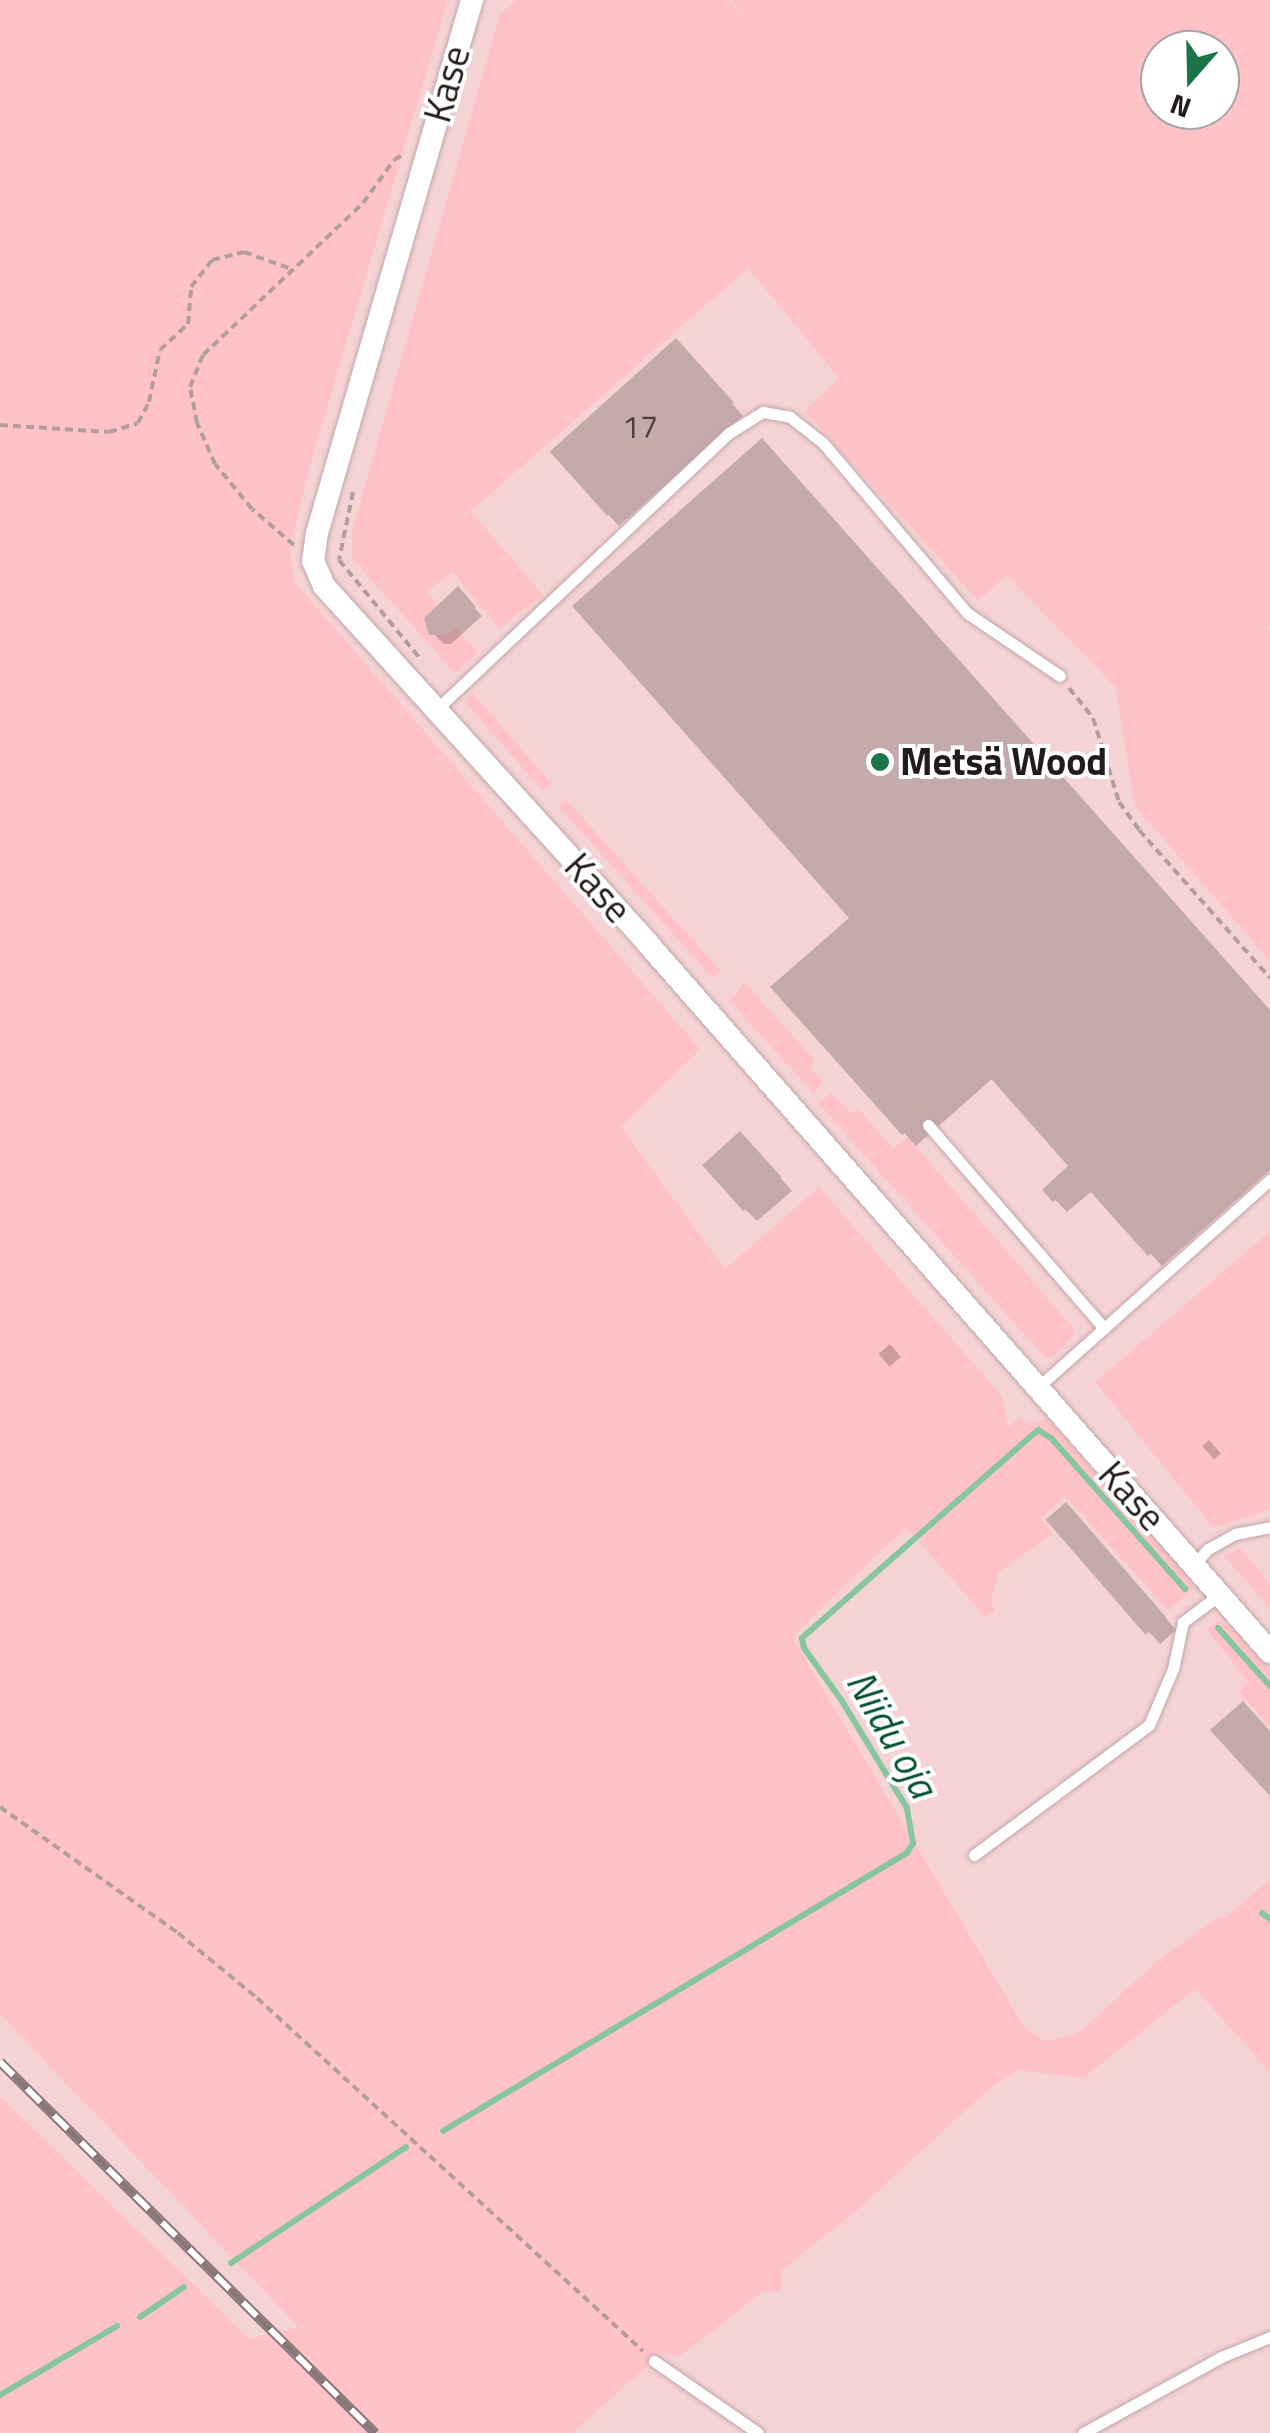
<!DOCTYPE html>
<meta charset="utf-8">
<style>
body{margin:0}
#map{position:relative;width:1270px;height:2433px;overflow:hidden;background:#fde3e5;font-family:"Titillium Web",sans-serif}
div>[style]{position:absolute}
.built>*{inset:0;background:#f5d3d5}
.green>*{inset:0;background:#ffc3c7;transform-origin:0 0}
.shadow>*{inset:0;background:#0003;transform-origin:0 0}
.stream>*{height:6px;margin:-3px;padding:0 3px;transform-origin:3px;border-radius:3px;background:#87c69f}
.building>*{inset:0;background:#c3abac;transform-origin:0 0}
.path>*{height:4px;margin-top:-2px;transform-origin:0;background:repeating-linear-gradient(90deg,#b29e9f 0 8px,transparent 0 13px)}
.roads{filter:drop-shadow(0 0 2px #c0a8a9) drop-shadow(0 0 2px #c0a8a9)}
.service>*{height:11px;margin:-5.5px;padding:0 5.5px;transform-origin:5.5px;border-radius:5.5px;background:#fff}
.minor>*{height:22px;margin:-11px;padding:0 11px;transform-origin:11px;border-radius:11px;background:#fff}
.rail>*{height:10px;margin-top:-5px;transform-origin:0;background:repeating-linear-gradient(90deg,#fff 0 19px,#877778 0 38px);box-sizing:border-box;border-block:2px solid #877778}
.dots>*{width:28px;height:28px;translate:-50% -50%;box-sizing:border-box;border:5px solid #fff;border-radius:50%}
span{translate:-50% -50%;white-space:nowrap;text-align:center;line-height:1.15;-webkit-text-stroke:8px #fff;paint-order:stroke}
.number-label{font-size:32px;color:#4b3f3f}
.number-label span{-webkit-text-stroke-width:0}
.street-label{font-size:38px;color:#231b1b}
.poi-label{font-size:38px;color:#231b1b;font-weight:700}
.left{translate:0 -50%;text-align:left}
.water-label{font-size:40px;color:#00512e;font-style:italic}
.north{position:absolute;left:1140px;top:30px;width:100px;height:100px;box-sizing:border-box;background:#fff;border:2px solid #a7a4a4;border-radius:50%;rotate:200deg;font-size:28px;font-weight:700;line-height:40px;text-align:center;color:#231b1b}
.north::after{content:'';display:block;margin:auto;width:35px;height:45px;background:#197448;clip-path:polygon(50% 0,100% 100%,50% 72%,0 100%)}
</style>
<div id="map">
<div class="built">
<div style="clip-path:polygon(385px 0,731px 0,1270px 627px,1270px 1231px,1095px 1382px,1213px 1528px,1270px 1510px,1270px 2433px,573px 2433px,1025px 2028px,180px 611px)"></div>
<div style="clip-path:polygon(0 2014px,62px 2077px,298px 2327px,250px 2339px,0 2096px)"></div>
</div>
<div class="green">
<div style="clip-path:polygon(0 0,448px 0,311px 462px,290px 546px,294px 581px,700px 1049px,621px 1127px,725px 1269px,819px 1187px,1002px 1396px,1008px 1427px,1021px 1417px,1028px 1424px,1047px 1419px,1191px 1580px,1193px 1588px,1169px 1611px,1065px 1496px,1041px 1518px,1053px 1534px,999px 1572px,991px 1601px,995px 1611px,985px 1617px,906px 1527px,792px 1637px,1025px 2028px,1045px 2041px,1076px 2035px,1162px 1957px,1219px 1917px,1225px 1918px,1270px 1879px,1270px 2072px,1195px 1989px,1084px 2078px,1018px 2070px,993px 2085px,861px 2207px,781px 2271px,781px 2291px,761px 2293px,679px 2357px,662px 2353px,573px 2433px,0 2433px,0 2096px,250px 2339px,298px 2327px,0 2014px)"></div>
<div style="clip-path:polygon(evenodd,516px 0,728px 0,746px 20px,731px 0,1270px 0,1270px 627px,1266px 624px,1270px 630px,1270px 961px,1134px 805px,1116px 688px,1007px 575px,978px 601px,804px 411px,839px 378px,748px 268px,471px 511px,543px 595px,499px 629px,453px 572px,426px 592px,478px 653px,455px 673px,360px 567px,352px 557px,352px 531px,500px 14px,516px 0,1160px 50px,1220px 50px,1220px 110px,1160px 110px,1160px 50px)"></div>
<div style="left:473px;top:693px;width:120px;height:12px;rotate:49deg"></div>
<div style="left:567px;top:800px;width:229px;height:11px;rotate:48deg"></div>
<div style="clip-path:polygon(744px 982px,815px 1060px,810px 1067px,823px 1082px,813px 1093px,730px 1001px)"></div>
<div style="clip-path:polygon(830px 1092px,852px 1113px,859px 1109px,893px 1149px,908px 1137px,1076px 1331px,1056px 1355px,1045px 1358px,818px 1103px)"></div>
<div style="clip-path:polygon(1270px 1231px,1270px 1510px,1213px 1528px,1095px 1382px)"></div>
<div style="clip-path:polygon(1240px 1548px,1270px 1583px,1270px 1608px,1224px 1556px)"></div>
<div style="clip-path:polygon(1218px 1621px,1233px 1629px,1270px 1670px,1270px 1727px,1239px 1692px,1248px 1682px,1206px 1629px)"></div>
</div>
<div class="shadow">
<div style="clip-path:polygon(688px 353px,743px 416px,619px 526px,607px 513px)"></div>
<div style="clip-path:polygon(458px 590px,482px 616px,451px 644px,444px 644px,427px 627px)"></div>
<div style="clip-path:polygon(774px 987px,1270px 1012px,1270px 1170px,1162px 1266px,1093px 1190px,1067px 1212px,1046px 1190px,1072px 1166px,993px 1078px,916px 1146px)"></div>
<div style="clip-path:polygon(753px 1147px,792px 1191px,757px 1221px,745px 1209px)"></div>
<div style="left:890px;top:1344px;width:17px;height:15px;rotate:50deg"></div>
<div style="left:1209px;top:1440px;width:18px;height:9px;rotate:49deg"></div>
<div style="clip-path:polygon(1078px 1518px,1176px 1630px,1160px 1644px,1049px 1520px)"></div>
</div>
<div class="stream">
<div style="left:1218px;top:1628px;width:78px;rotate:48.1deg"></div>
<div style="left:1262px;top:1913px;width:10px;rotate:37deg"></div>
<div style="left:443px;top:2131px;width:541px;rotate:-30.93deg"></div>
<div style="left:907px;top:1853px;width:12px;rotate:-59deg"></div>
<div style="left:913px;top:1843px;width:36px;rotate:-100deg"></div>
<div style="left:907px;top:1808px;width:125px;rotate:-121.3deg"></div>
<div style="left:842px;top:1701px;width:65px;rotate:-125.6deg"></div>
<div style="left:804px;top:1648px;width:10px;rotate:-101deg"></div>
<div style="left:802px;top:1638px;width:315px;rotate:-41.4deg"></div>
<div style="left:1038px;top:1430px;width:15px;rotate:32deg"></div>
<div style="left:1051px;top:1438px;width:202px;rotate:48.4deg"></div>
<div style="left:231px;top:2263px;width:210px;rotate:-33.5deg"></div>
<div style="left:140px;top:2317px;width:53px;rotate:-34.3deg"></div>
<div style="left:0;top:2395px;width:136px;rotate:-30.5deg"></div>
</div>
<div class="building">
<div style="left:676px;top:338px;width:86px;height:170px;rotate:48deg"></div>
<div style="clip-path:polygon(762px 438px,1270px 1010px,1270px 1147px,1148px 1256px,1079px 1179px,1053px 1202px,1042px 1190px,1068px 1166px,980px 1066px,902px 1135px,770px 987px,849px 918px,572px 606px)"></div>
<div style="clip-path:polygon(458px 586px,476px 607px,446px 635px,429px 635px,424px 618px)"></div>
<div style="left:740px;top:1131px;width:62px;height:51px;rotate:48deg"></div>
<div style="left:1066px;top:1502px;width:152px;height:27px;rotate:49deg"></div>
<div style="clip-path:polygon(1243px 1701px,1270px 1731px,1270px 1796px,1210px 1730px)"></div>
</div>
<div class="path">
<div style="left:0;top:425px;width:109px;rotate:3.7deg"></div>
<div style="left:109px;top:432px;width:30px;rotate:-17deg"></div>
<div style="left:138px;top:423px;width:24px;rotate:-62deg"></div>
<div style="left:149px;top:402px;width:53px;rotate:-78.1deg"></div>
<div style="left:160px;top:350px;width:38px;rotate:-43deg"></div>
<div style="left:188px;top:324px;width:37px;rotate:-85deg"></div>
<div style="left:191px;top:287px;width:34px;rotate:-52deg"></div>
<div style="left:212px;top:260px;width:33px;rotate:-14deg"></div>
<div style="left:244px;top:252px;width:51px;rotate:19.5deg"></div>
<div style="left:353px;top:492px;width:69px;rotate:101.6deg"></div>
<div style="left:339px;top:560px;width:126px;rotate:50.5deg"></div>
<div style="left:294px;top:545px;width:55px;rotate:-139.4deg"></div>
<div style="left:252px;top:509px;width:58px;rotate:-129.4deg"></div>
<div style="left:215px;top:464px;width:45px;rotate:-113.7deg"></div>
<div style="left:197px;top:423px;width:37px;rotate:-101deg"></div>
<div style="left:190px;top:387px;width:35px;rotate:-68deg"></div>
<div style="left:203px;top:355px;width:221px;rotate:-43.5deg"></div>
<div style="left:363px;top:203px;width:53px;rotate:-54.2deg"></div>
<div style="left:394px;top:160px;width:12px;rotate:-31deg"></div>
<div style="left:1069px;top:688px;width:38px;rotate:51deg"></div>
<div style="left:1093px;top:718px;width:88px;rotate:72.8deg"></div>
<div style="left:1119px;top:802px;width:34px;rotate:54deg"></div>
<div style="left:1139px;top:830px;width:198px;rotate:48.5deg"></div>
<div style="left:0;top:1807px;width:218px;rotate:35.3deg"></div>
<div style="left:178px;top:1933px;width:102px;rotate:39.4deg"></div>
<div style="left:257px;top:1998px;width:523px;rotate:42.44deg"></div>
</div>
<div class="roads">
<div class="service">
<div style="left:436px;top:710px;width:403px;rotate:-43.4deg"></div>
<div style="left:729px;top:433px;width:40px;rotate:-32deg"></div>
<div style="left:763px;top:412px;width:27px;rotate:10deg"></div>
<div style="left:790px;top:417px;width:42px;rotate:38.2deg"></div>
<div style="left:823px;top:443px;width:223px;rotate:49.7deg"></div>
<div style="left:967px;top:613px;width:112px;rotate:34.1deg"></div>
<div style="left:928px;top:1125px;width:269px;rotate:49.1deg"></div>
<div style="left:1036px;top:1389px;width:314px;rotate:-41.8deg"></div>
<div style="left:1193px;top:1566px;width:23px;rotate:-49deg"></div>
<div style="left:1208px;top:1549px;width:31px;rotate:-29deg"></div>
<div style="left:1235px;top:1534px;width:36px;rotate:-11deg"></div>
<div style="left:974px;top:1855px;width:218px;rotate:-36.6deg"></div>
<div style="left:1149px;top:1725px;width:61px;rotate:-66.8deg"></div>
<div style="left:1173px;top:1669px;width:48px;rotate:-78deg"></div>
<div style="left:1183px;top:1622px;width:45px;rotate:-36.9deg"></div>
<div style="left:654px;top:2361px;width:126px;rotate:34.7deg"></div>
<div style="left:1083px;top:2433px;width:158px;rotate:-28.8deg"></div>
<div style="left:1221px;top:2357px;width:53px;rotate:-22.2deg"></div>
</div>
<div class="minor">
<div style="left:472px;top:0;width:555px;rotate:106.21deg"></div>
<div style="left:317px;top:533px;width:28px;rotate:98deg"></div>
<div style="left:313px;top:561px;width:27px;rotate:66deg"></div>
<div style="left:324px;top:586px;width:484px;rotate:47.8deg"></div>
<div style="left:649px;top:945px;width:941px;rotate:48.71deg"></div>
</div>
</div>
<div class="rail">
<div style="left:0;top:2062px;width:528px;rotate:44.69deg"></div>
</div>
<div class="dots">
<div style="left:880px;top:762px;background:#197448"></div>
</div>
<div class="number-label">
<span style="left:640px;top:426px">17</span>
</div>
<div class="street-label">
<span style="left:447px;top:84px;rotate:-74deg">Kase</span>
<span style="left:598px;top:888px;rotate:48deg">Kase</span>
<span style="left:1132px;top:1496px;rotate:48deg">Kase</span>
</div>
<div class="poi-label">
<span class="left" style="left:900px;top:762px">Metsä Wood</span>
</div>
<div class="water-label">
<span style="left:892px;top:1734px;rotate:60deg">Niidu oja</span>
</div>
<div class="north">N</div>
</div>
